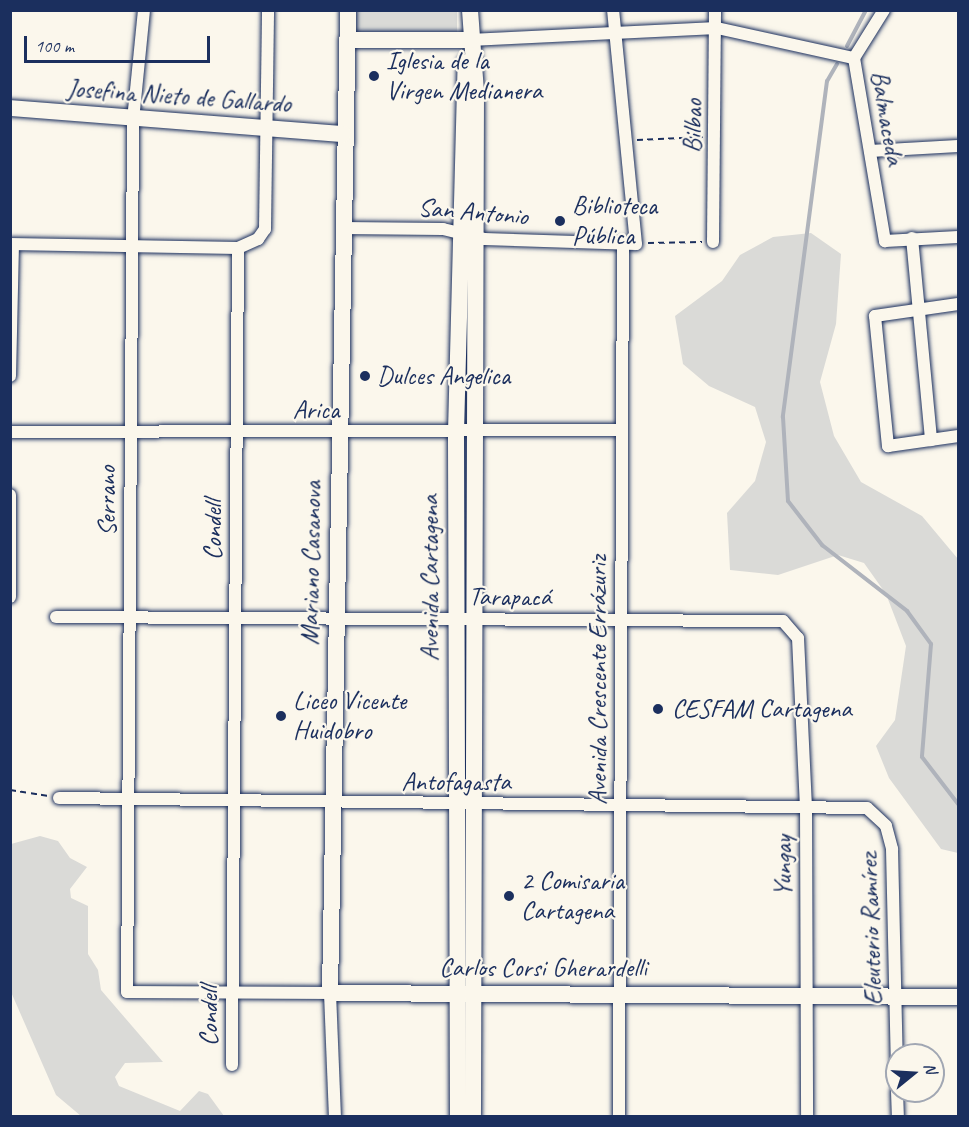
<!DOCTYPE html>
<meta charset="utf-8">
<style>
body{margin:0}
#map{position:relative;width:969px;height:1127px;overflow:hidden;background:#fbf7ec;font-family:Caveat,sans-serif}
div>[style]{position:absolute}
.green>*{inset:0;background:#dadad7;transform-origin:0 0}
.stream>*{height:4px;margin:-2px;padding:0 2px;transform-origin:2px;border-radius:2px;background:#afb3bb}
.path>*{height:2px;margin-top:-1px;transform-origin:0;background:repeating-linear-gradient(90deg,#1b2f5e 0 6px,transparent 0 10.5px)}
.roads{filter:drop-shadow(0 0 2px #1b2f5e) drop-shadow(0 0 2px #1b2f5e)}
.minor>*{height:12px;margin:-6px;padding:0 6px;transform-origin:6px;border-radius:6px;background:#fbf7ec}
.major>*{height:16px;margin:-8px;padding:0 8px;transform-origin:8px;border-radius:8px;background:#fbf7ec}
.dots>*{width:16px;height:16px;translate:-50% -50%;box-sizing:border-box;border:3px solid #fbf7ec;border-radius:50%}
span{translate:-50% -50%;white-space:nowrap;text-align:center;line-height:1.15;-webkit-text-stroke:4.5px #fbf7ec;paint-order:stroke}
.poi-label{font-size:26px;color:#1b2f5e}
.left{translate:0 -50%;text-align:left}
.street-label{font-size:26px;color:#1b2f5e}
.frame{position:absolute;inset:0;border:12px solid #1b2f5e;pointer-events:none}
.north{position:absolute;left:885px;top:1043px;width:60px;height:60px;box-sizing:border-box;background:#fbf7ec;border:2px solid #a1a7b3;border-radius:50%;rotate:72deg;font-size:16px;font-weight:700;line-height:24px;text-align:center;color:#1b2f5e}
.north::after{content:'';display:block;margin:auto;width:21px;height:27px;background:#1b2f5e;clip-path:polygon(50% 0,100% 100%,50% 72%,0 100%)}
.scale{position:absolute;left:24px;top:36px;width:186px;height:27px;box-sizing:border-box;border:3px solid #1b2f5e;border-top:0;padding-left:8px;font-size:18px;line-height:21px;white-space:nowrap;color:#1b2f5e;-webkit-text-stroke:4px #fbf7ec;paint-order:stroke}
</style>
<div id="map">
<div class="green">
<div style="left:353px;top:11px;width:104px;height:22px"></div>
<div style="clip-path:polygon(811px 233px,841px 254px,836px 324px,820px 382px,834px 436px,861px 482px,922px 516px,958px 559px,958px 853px,941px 849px,889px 778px,876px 746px,895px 720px,906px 646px,886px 594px,864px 563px,838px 555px,778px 575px,730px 570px,727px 513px,755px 481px,766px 442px,755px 407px,709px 386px,683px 364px,675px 316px,722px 281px,740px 255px,773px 237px)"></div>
<div style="clip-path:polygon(40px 836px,58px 841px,70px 858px,87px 867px,70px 889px,71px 898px,88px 906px,88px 954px,98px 970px,101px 990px,163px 1062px,125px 1063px,115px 1077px,119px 1086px,180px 1111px,199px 1091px,208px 1094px,224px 1116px,81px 1116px,56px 1095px,11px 992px,11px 844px)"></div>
</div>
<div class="stream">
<div style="left:847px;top:46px;width:41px;rotate:-62.2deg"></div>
<div style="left:837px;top:64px;width:20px;rotate:120deg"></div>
<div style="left:827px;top:81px;width:339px;rotate:97.5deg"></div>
<div style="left:783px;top:417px;width:84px;rotate:86.6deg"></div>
<div style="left:788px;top:501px;width:56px;rotate:52.3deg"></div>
<div style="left:822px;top:545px;width:108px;rotate:37.8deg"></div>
<div style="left:907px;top:611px;width:41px;rotate:54deg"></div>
<div style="left:931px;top:644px;width:113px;rotate:94.6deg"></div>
<div style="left:922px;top:757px;width:59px;rotate:52.5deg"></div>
</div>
<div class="path">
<div style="left:637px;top:140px;width:66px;rotate:-2.6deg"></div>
<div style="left:648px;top:243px;width:54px;rotate:-1.1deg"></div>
<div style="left:10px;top:790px;width:39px;rotate:9deg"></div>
</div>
<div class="roads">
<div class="minor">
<div style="left:144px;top:10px;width:112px;rotate:95.7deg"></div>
<div style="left:133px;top:121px;width:871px;rotate:90.39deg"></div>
<div style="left:127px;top:992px;width:203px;rotate:0.3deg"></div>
<div style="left:330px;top:993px;width:123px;rotate:87.7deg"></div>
<div style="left:884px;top:10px;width:57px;rotate:122deg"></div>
<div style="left:854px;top:58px;width:186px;rotate:80.4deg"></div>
<div style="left:885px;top:241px;width:73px;rotate:-3.1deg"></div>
<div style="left:470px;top:40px;width:247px;rotate:-2.8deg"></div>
<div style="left:717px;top:28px;width:140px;rotate:12.4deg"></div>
<div style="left:870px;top:151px;width:88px;rotate:-3.3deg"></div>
<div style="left:342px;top:228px;width:101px;rotate:0.6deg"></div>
<div style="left:443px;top:229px;width:42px;rotate:13.7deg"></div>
<div style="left:484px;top:239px;width:152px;rotate:1.9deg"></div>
<div style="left:636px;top:244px;width:235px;rotate:-95.6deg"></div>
<div style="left:912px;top:238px;width:203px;rotate:84.6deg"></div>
<div style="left:713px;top:242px;width:232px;rotate:-89.5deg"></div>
<div style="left:10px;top:244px;width:228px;rotate:1deg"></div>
<div style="left:238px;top:248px;width:22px;rotate:-24deg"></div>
<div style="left:258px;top:239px;width:12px;rotate:-55deg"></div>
<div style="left:265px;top:229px;width:219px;rotate:-89.2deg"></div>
<div style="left:958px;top:304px;width:84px;rotate:171.8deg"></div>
<div style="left:875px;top:316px;width:131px;rotate:84.3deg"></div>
<div style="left:888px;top:446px;width:71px;rotate:-8.1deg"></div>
<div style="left:10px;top:376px;width:131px;rotate:-88.7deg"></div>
<div style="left:10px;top:432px;width:612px;rotate:-0.19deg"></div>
<div style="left:10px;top:495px;width:102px;rotate:90deg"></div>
<div style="left:56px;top:617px;width:727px;rotate:0.32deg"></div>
<div style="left:783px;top:621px;width:23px;rotate:49deg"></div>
<div style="left:798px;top:638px;width:167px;rotate:87.3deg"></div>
<div style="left:806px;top:805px;width:311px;rotate:89.8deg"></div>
<div style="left:59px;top:798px;width:808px;rotate:0.71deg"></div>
<div style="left:867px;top:808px;width:26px;rotate:43deg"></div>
<div style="left:886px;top:826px;width:24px;rotate:75deg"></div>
<div style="left:892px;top:849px;width:223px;rotate:88.7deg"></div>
<div style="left:232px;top:1065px;width:817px;rotate:-89.58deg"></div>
<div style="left:897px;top:1091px;width:25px;rotate:88deg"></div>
<div style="left:619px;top:1116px;width:873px;rotate:-89.74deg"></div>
</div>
<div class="major">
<div style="left:348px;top:10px;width:983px;rotate:91.05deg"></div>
<div style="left:330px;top:993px;width:628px;rotate:0.36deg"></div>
<div style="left:470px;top:10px;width:82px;rotate:85.8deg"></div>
<div style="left:476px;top:92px;width:1024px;rotate:90.17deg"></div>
<div style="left:347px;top:40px;width:123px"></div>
<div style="left:10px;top:108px;width:334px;rotate:4.5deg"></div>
<div style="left:458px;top:1116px;width:684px;rotate:-90.17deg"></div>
<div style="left:456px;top:432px;width:370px;rotate:-88.5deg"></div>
</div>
</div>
<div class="dots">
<div style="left:374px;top:76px;background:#1b2f5e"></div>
<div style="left:560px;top:221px;background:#1b2f5e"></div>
<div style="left:365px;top:376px;background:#1b2f5e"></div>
<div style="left:658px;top:709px;background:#1b2f5e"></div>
<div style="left:281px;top:716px;background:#1b2f5e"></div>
<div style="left:509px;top:896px;background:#1b2f5e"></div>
</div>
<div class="poi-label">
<span class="left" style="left:386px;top:76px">Iglesia de la<br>Virgen Medianera</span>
<span class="left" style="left:572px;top:221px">Biblioteca<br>Pública</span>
<span class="left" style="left:377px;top:376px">Dulces Angelica</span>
<span class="left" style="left:293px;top:716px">Liceo Vicente<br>Huidobro</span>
<span class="left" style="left:672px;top:709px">CESFAM Cartagena</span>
<span class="left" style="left:521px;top:896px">2 Comisaria<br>Cartagena</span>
</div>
<div class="street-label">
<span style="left:179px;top:96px;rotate:4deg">Josefina Nieto de Gallardo</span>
<span style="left:887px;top:118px;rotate:80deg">Balmaceda</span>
<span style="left:693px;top:126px;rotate:-89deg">Bilbao</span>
<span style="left:473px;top:212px;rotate:5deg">San Antonio</span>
<span style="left:316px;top:410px">Arica</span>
<span style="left:107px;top:501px;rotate:-90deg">Serrano</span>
<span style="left:213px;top:530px;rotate:-90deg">Condell</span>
<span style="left:311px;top:563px;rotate:-89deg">Mariano Casanova</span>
<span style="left:430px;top:578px;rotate:-90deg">Avenida Cartagena</span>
<span style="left:510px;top:597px">Tarapacá</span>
<span style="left:598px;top:680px;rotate:-90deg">Avenida Crescente Errázuriz</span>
<span style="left:456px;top:782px">Antofagasta</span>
<span style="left:783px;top:866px;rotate:-90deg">Yungay</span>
<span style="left:871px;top:929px;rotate:-92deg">Eleuterio Ramírez</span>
<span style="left:543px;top:968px">Carlos Corsi Gherardelli</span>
<span style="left:209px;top:1016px;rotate:-90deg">Condell</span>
</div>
<div class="frame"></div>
<div class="north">N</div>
<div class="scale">100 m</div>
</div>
